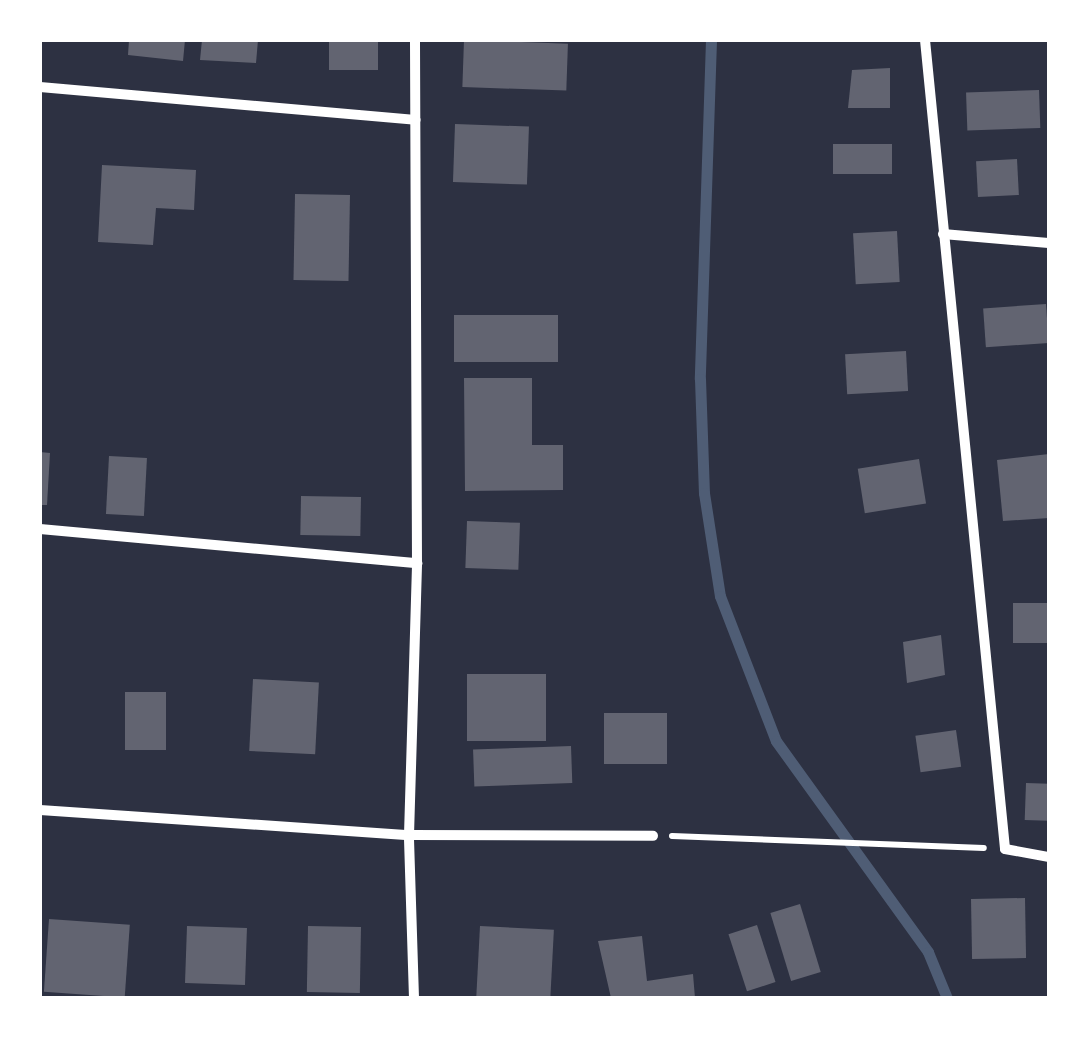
<!DOCTYPE html>
<style>
body{margin:0}
#map{position:relative;width:1089px;height:1038px;overflow:hidden;background:#2d3142;font-family:"Work Sans",sans-serif}
div>[style]{position:absolute}
.stream>*{height:11px;margin:-5.5px;padding:0 5.5px;transform-origin:5.5px;border-radius:5.5px;background:#4f5d75}
.building>*{inset:0;background:#626471;transform-origin:0 0}
.path>*{height:6px;margin:-3px;padding:0 3px;transform-origin:3px;border-radius:3px;background:#fff}
.minor>*{height:10px;margin:-5px;padding:0 5px;transform-origin:5px;border-radius:5px;background:#fff}
span{translate:-50% -50%;white-space:nowrap;text-align:center;line-height:1.15;-webkit-text-stroke:8px #fff;paint-order:stroke}
.frame{position:absolute;inset:0;border:42px solid #fff;pointer-events:none}
</style>
<div id="map">
<div class="stream">
<div style="left:711px;top:40px;width:339px;rotate:91.9deg"></div>
<div style="left:700px;top:379px;width:114px;rotate:88deg"></div>
<div style="left:704px;top:493px;width:104px;rotate:81.2deg"></div>
<div style="left:720px;top:596px;width:155px;rotate:68.9deg"></div>
<div style="left:776px;top:741px;width:260px;rotate:54.2deg"></div>
<div style="left:928px;top:952px;width:50px;rotate:67.6deg"></div>
</div>
<div class="building">
<div style="clip-path:polygon(129px 40px,185px 40px,183px 61px,128px 55px)"></div>
<div style="clip-path:polygon(202px 40px,258px 40px,256px 63px,200px 60px)"></div>
<div style="left:329px;top:40px;width:49px;height:30px"></div>
<div style="left:464px;top:40px;width:104px;height:47px;rotate:2deg"></div>
<div style="clip-path:polygon(890px 68px,890px 108px,848px 108px,852px 70px)"></div>
<div style="left:1039px;top:90px;width:38px;height:73px;rotate:88deg"></div>
<div style="left:455px;top:124px;width:74px;height:58px;rotate:2deg"></div>
<div style="left:833px;top:144px;width:59px;height:30px"></div>
<div style="left:1017px;top:159px;width:36px;height:41px;rotate:87deg"></div>
<div style="clip-path:polygon(102px 165px,196px 170px,194px 210px,156px 208px,153px 245px,98px 242px)"></div>
<div style="left:295px;top:194px;width:55px;height:86px;rotate:1deg"></div>
<div style="left:897px;top:231px;width:51px;height:44px;rotate:87deg"></div>
<div style="left:1046px;top:304px;width:39px;height:63px;rotate:86deg"></div>
<div style="left:454px;top:315px;width:104px;height:47px"></div>
<div style="left:906px;top:351px;width:40px;height:61px;rotate:87deg"></div>
<div style="clip-path:polygon(464px 378px,532px 378px,532px 445px,563px 445px,563px 490px,465px 491px)"></div>
<div style="clip-path:polygon(40px 452px,50px 453px,47px 505px,40px 505px)"></div>
<div style="clip-path:polygon(1049px 454px,1049px 518px,1003px 521px,997px 460px)"></div>
<div style="left:109px;top:456px;width:38px;height:58px;rotate:3deg"></div>
<div style="left:919px;top:459px;width:45px;height:62px;rotate:81deg"></div>
<div style="left:301px;top:496px;width:60px;height:39px;rotate:1deg"></div>
<div style="left:467px;top:521px;width:53px;height:47px;rotate:2deg"></div>
<div style="left:1049px;top:603px;width:40px;height:36px;rotate:90deg"></div>
<div style="clip-path:polygon(941px 635px,945px 675px,907px 683px,903px 642px)"></div>
<div style="left:467px;top:674px;width:79px;height:67px"></div>
<div style="left:253px;top:679px;width:66px;height:72px;rotate:3deg"></div>
<div style="left:125px;top:692px;width:41px;height:58px"></div>
<div style="left:667px;top:713px;width:51px;height:63px;rotate:90deg"></div>
<div style="left:956px;top:730px;width:37px;height:41px;rotate:82deg"></div>
<div style="left:571px;top:746px;width:37px;height:98px;rotate:88deg"></div>
<div style="left:1026px;top:783px;width:23px;height:37px;rotate:2deg"></div>
<div style="left:1025px;top:898px;width:60px;height:54px;rotate:89deg"></div>
<div style="left:800px;top:904px;width:71px;height:31px;rotate:73deg"></div>
<div style="left:49px;top:919px;width:81px;height:73px;rotate:4deg"></div>
<div style="left:757px;top:925px;width:60px;height:30px;rotate:72deg"></div>
<div style="left:187px;top:926px;width:60px;height:57px;rotate:2deg"></div>
<div style="left:308px;top:926px;width:53px;height:66px;rotate:1deg"></div>
<div style="left:480px;top:926px;width:74px;height:72px;rotate:3deg"></div>
<div style="clip-path:polygon(642px 936px,647px 981px,693px 974px,695px 998px,611px 998px,598px 941px)"></div>
</div>
<div class="path">
<div style="left:672px;top:836px;width:312px;rotate:2.2deg"></div>
</div>
<div class="minor">
<div style="left:925px;top:40px;width:813px;rotate:84.35deg"></div>
<div style="left:1005px;top:849px;width:45px;rotate:10.3deg"></div>
<div style="left:40px;top:87px;width:377px;rotate:5deg"></div>
<div style="left:943px;top:234px;width:106px;rotate:4.9deg"></div>
<div style="left:40px;top:529px;width:379px;rotate:5.2deg"></div>
<div style="left:40px;top:810px;width:370px;rotate:3.9deg"></div>
<div style="left:409px;top:835px;width:244px;rotate:0.2deg"></div>
<div style="left:414px;top:998px;width:163px;rotate:-91.8deg"></div>
<div style="left:409px;top:835px;width:272px;rotate:-88.3deg"></div>
<div style="left:417px;top:563px;width:523px;rotate:-90.22deg"></div>
</div>
<div class="frame"></div>
</div>
